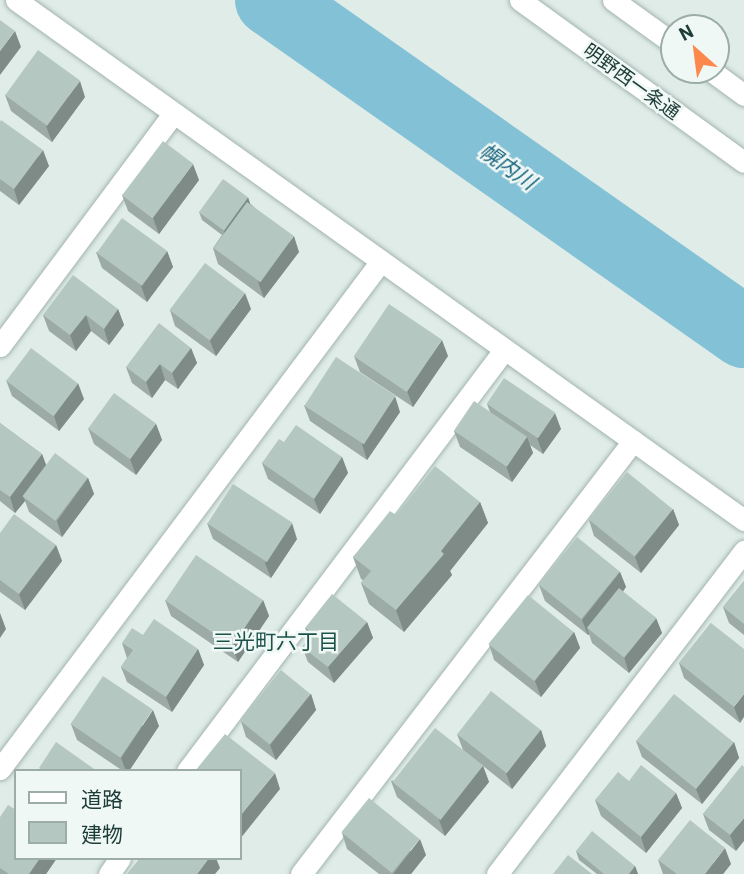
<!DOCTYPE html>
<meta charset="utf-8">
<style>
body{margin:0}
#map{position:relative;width:744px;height:874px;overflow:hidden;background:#e0ece8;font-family:Barlow,"Noto Sans JP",sans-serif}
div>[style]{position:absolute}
.river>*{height:72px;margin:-36px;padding:0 36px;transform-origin:36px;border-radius:36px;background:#83c1d6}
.roads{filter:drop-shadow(0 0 2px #a2b4b0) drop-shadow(0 0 2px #a2b4b0)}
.street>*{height:21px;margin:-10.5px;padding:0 10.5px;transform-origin:10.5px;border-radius:10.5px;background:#fff}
.secondary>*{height:21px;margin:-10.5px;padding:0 10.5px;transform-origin:10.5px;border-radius:10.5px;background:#fff}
.wall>*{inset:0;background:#9caba6}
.shaded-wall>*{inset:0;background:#7f8b87}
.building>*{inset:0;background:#b5c7c1;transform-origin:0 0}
span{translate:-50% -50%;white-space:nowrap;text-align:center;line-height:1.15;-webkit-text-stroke:5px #f0f8f5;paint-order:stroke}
.street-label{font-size:19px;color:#1f3d38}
.water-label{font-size:21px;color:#15627e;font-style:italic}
.neighbourhood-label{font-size:21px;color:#1a5149}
.legend{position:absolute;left:14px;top:769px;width:228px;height:91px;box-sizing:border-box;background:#f0f8f5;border:2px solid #9cada9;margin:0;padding:9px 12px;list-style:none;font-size:21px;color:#1f3d38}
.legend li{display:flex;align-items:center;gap:14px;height:35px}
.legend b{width:35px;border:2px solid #9cada9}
.north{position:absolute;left:660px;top:14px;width:70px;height:70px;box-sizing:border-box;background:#f0f8f5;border:2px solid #9cada9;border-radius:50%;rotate:332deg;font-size:19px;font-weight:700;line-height:28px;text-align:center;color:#1f3d38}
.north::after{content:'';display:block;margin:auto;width:24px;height:32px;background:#fd884d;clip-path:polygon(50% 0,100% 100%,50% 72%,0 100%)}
</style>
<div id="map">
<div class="river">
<div style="left:271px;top:0;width:578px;rotate:35.07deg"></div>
</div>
<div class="roads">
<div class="street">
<div style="left:16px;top:0;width:895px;rotate:35.54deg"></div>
<div style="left:0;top:346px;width:289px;rotate:-53.3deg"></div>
<div style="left:0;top:769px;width:635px;rotate:-53.13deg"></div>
<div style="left:187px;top:771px;width:527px;rotate:-53.02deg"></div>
<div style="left:109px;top:874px;width:19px;rotate:-55deg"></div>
<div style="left:301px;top:874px;width:546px;rotate:-52.52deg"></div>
<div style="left:497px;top:874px;width:407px;rotate:-52.6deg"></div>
</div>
<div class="secondary">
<div style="left:520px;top:0;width:276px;rotate:35.9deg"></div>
<div style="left:613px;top:0;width:75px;rotate:35.8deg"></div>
<div style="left:710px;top:70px;width:42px;rotate:36.3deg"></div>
</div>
</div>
<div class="wall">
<div style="clip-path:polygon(5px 95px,85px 97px,52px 142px,11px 111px)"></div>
<div style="clip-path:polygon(0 122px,49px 166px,19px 205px,0 191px)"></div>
<div style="clip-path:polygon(199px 180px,159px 234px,128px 211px,122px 195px)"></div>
<div style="clip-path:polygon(251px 204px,299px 252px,264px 298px,218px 264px,213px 248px,222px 235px,202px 220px,199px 212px)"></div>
<div style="clip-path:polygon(167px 251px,173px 267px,147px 302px,102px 268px,96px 252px)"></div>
<div style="clip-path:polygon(118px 309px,124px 325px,109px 345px,91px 331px,76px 351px,49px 331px,43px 315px)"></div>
<div style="clip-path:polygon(251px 309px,216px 356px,175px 326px,170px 310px)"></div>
<div style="clip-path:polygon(191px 348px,197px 363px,178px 389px,165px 380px,152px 398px,132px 383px,126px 367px)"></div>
<div style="clip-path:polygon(354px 356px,448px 356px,413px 407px,360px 372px)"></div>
<div style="clip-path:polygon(6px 380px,84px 399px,59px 431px,12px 396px)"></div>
<div style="clip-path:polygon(487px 404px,561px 429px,543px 454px,530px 445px,533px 453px,512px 482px,460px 447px,454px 431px,490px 412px)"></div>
<div style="clip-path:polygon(304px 405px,400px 412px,367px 460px,310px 421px)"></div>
<div style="clip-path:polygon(0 423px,42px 454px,46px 465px,88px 478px,94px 494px,62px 537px,29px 512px,25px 501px,15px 513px,0 501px)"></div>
<div style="clip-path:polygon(156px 424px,162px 440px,136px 475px,94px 444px,88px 428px)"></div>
<div style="clip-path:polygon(284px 442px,342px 457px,348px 473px,320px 514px,268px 479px,262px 463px)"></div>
<div style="clip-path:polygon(480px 502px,488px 523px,450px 571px,452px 575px,404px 632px,369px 604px,361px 583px,363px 580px,361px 579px,353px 557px,396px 515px)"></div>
<div style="clip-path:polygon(673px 509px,679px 525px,641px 573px,594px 536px,589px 520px)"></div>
<div style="clip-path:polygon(207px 523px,297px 539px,271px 578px,213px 539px)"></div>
<div style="clip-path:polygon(0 533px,56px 545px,62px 561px,25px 610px,0 592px)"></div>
<div style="clip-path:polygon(620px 572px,626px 587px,623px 592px,656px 618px,662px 633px,629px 673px,592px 643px,589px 634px,588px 635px,545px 601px,539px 585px)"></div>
<div style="clip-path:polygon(744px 581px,744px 635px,729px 623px,723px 607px)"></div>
<div style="clip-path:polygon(165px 600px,263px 600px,269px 616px,238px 662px,171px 616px)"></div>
<div style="clip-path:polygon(367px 622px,373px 638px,334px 683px,308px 662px,302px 647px,309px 638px,305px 628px)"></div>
<div style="clip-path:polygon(711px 623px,740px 723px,684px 678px,679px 663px)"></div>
<div style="clip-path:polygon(574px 632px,580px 648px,541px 697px,494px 660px,489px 644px)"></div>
<div style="clip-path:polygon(122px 643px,198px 649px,204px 665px,172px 712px,127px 682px,121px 667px,127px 658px)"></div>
<div style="clip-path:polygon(311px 694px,316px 710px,276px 760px,246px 737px,241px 721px)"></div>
<div style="clip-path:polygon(71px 724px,159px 726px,129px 771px,123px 771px,77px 740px)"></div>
<div style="clip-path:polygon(541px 730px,546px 746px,512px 789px,463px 750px,457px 734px)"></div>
<div style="clip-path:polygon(636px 741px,734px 742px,739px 758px,702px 804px,642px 757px)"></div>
<div style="clip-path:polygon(483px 766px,489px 782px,445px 836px,397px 797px,391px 781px)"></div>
<div style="clip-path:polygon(744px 767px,736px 851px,709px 830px,703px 814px)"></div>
<div style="clip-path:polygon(629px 781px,676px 793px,682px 808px,646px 853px,601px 816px,595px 800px)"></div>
<div style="clip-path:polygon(0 817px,16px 858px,57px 858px,46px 874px,0 874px)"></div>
<div style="clip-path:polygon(342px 833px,426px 855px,411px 874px,379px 874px,347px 849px)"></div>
<div style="clip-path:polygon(576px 851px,635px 866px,638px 874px,597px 874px,579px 860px)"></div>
<div style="clip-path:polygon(658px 860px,731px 864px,723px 874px,663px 874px)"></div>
</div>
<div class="shaded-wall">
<div style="clip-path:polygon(15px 31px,21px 47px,0 75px,0 51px)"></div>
<div style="clip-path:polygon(80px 81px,85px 97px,52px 142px,46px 126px)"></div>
<div style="clip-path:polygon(43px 150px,49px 166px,19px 205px,14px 189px)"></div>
<div style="clip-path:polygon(193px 164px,199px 180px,159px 234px,153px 218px)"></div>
<div style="clip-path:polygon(248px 197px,251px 206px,227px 239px,224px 231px)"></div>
<div style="clip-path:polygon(294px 236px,299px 252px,264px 298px,258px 282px)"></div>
<div style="clip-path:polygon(167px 251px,173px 267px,147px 302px,141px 286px)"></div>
<div style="clip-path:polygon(245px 293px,251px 309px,216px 356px,210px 341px)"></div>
<div style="clip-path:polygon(118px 309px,124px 325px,109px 345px,104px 329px)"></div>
<div style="clip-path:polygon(86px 315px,91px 331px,76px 351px,70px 335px)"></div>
<div style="clip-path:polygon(442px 340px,448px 356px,413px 407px,407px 391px)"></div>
<div style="clip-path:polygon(191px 348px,197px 363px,178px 389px,172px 373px)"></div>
<div style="clip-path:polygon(160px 364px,165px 380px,152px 398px,146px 382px)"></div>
<div style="clip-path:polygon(78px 383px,84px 399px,59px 431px,54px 416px)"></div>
<div style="clip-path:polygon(395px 396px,400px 412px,367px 460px,362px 444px)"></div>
<div style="clip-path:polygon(555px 413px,561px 429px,543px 454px,537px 438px)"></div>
<div style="clip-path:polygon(156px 424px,162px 440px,136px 475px,130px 459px)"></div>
<div style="clip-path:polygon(527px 437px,533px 453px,512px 482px,506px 466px)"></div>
<div style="clip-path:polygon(42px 454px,48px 470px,23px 496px,25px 501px,15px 513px,10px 497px)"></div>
<div style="clip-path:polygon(342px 457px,348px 473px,320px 514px,314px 499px)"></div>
<div style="clip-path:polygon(88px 478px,94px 494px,62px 537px,57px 521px)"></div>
<div style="clip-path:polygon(480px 502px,488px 523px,450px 571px,452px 575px,404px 632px,396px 610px,441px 551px)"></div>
<div style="clip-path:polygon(673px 509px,679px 525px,641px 573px,635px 557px)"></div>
<div style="clip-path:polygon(292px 523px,297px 539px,271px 578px,265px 563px)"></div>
<div style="clip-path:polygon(56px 545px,62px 561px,25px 610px,19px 594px)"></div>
<div style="clip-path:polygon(620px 572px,626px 587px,591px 631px,587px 628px,589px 634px,588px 635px,582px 620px)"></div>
<div style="clip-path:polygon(263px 600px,269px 616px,238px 662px,232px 646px)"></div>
<div style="clip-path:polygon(0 613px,6px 629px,0 638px)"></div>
<div style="clip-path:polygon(656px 618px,662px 633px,629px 673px,624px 657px)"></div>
<div style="clip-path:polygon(367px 622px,373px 638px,334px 683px,328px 667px)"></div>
<div style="clip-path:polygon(574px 632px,580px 648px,541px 697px,535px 681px)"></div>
<div style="clip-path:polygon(198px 649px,204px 665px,172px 712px,166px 697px)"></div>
<div style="clip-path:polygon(311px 694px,316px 710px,276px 760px,270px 745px)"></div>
<div style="clip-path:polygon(744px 694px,744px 717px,740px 723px,734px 707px)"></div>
<div style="clip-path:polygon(153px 710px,159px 726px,129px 771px,126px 771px,121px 758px)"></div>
<div style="clip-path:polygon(541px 730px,546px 746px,512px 789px,506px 773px)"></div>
<div style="clip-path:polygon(734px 742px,739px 758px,702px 804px,696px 789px)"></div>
<div style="clip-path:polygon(483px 766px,489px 782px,445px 836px,439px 820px)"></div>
<div style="clip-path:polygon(275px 773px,280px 789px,240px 839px,240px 816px)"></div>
<div style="clip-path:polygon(676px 793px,682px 808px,646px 853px,641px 837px)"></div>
<div style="clip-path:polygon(744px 818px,744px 841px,736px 851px,730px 835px)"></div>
<div style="clip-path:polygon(420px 839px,426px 855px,411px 874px,393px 874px)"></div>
<div style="clip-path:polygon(725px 848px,731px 864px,723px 874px,705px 874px)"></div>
<div style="clip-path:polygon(40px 858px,57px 858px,46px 874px,29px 874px)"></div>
<div style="clip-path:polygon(209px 858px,216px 858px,220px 868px,215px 874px,197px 874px)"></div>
<div style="clip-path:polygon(635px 866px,638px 874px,629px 874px)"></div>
</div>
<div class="building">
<div style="clip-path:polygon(0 20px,15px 31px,0 51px)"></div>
<div style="left:38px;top:50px;width:52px;height:56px;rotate:36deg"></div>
<div style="clip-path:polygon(1px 120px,43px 150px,14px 189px,0 179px,0 122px)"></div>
<div style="left:163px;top:141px;width:38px;height:68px;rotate:37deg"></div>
<div style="left:223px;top:179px;width:31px;height:41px;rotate:36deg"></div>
<div style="left:247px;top:202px;width:58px;height:57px;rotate:36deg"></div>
<div style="left:122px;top:218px;width:56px;height:43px;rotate:36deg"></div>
<div style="left:205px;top:263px;width:50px;height:59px;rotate:37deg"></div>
<div style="clip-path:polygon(73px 275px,118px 309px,104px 329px,86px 315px,70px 335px,43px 315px)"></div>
<div style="left:389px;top:304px;width:64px;height:63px;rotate:34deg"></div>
<div style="clip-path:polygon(159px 323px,191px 348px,172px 373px,160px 364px,146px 382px,126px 367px)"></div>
<div style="left:31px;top:348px;width:59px;height:41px;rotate:37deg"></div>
<div style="left:336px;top:357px;width:71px;height:58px;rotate:33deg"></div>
<div style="left:504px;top:378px;width:62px;height:31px;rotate:34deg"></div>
<div style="left:114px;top:393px;width:52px;height:44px;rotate:36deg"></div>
<div style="left:474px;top:401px;width:64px;height:36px;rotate:34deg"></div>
<div style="clip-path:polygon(0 423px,42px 454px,10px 497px,0 490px)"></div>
<div style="clip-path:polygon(296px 425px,342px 457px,314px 499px,262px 463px,279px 439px,284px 442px)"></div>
<div style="left:55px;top:453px;width:41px;height:54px;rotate:37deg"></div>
<div style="clip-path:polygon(435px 466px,480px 502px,441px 551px,444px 554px,396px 610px,361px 583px,371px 571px,353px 557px,390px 511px,396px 515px)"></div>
<div style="left:627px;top:472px;width:59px;height:61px;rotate:39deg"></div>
<div style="left:233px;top:484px;width:71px;height:47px;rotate:33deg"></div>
<div style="clip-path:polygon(14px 514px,56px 545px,19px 594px,0 580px,0 533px)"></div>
<div style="left:577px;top:537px;width:55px;height:61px;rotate:39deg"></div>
<div style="left:196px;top:555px;width:81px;height:55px;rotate:34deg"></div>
<div style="clip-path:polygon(744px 581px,744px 624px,723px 607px)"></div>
<div style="left:619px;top:588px;width:48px;height:51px;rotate:39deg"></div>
<div style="clip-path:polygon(332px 594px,367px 622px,328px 667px,302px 647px,313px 633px,305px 628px)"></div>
<div style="left:528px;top:595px;width:59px;height:63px;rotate:39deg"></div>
<div style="clip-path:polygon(154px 619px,198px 649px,166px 697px,121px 667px,133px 650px,122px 643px,132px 628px,143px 635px)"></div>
<div style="clip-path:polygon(711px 623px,744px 649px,744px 694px,734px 707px,679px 663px)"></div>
<div style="left:281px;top:670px;width:38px;height:65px;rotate:39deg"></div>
<div style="left:103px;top:676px;width:60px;height:58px;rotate:34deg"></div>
<div style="left:491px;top:691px;width:63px;height:55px;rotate:38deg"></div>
<div style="left:674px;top:694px;width:77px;height:60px;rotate:39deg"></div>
<div style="left:435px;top:728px;width:61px;height:69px;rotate:38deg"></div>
<div style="clip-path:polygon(225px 734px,275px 773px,240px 816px,240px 771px,195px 771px)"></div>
<div style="clip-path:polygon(56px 742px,97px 771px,43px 771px,39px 768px)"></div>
<div style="clip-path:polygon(641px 765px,676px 793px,641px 837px,595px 800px,618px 772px,629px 781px)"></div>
<div style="clip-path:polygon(742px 765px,744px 767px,744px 818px,730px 835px,703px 814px)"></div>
<div style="left:369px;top:798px;width:65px;height:44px;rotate:39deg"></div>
<div style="clip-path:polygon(8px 805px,16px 810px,16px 858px,40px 858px,29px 874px,9px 874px,0 868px,0 817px)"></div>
<div style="clip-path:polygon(690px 820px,725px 848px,705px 874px,677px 874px,658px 860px)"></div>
<div style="clip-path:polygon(592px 831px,635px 866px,629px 874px,604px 874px,576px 851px)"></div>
<div style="clip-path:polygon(568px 855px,592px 874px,553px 874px)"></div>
<div style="clip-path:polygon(140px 858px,209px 858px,197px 874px,127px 874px)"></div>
</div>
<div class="street-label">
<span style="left:632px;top:81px;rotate:36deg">明野西一条通</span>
</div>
<div class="water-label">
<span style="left:508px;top:166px;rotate:35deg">幌内川</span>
</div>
<div class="neighbourhood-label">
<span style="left:276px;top:641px">三光町六丁目</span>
</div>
<ul class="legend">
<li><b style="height:9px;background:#fff"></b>道路</li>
<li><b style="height:19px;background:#b5c7c1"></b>建物</li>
</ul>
<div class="north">N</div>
</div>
